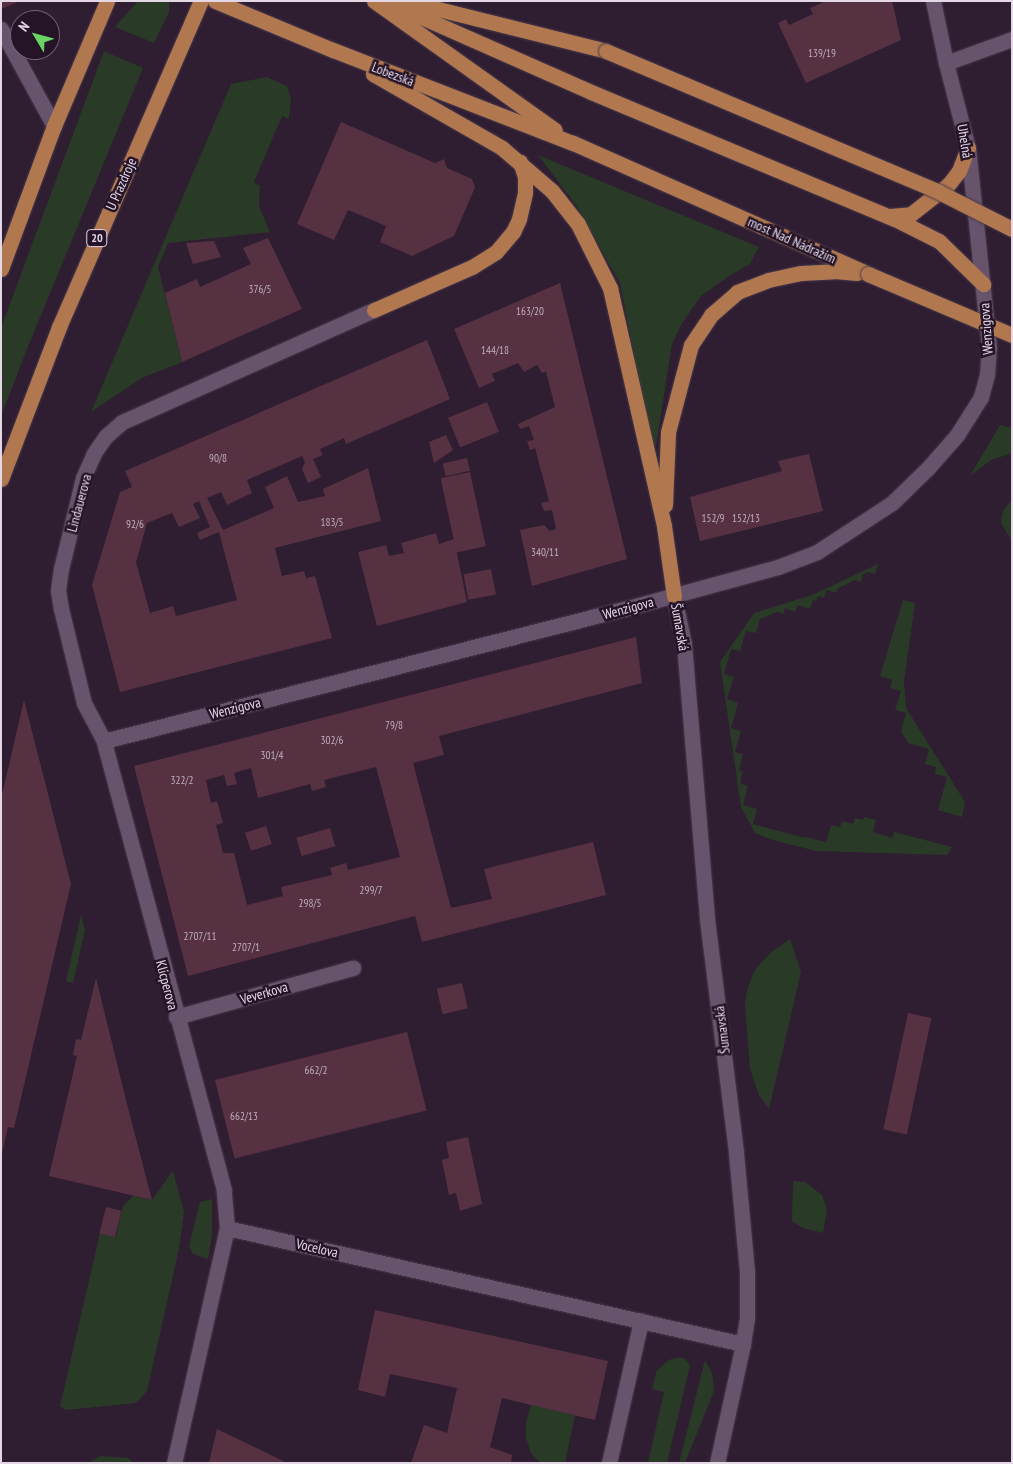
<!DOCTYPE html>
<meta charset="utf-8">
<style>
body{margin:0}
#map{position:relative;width:1013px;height:1464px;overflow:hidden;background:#2f1d32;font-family:"PT Sans Narrow",sans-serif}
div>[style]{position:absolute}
.green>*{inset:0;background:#293b26}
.building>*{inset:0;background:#563141;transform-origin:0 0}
.roads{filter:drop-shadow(0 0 1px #48394b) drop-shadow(0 0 1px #48394b)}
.minor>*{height:15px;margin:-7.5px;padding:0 7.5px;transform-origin:7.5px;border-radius:7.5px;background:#68536c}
.major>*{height:15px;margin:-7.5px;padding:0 7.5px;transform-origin:7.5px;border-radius:7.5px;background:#b17850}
.bridges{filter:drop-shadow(0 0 1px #48394b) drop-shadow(0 0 1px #48394b)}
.major-bridge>*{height:15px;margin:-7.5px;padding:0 7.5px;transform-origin:7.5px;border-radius:7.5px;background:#b17850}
span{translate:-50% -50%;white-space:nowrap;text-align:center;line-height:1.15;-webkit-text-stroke:5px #251428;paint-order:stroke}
.number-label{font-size:11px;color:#c0aebe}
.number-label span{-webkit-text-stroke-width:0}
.shield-label span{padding:1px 4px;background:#251428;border:1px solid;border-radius:4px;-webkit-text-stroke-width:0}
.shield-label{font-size:12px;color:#e4d8e7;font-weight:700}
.street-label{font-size:14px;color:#e4d8e7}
.frame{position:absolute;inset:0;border:2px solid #e4d8e7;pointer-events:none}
.north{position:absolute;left:10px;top:10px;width:50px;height:50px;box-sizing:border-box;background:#251428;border:1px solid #716274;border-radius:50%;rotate:307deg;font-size:14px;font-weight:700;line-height:20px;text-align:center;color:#e4d8e7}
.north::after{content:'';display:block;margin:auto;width:18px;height:22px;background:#6bd363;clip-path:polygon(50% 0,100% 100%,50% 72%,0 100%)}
</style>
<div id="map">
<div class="green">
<div style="clip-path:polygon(138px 1px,169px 1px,169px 12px,154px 43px,115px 27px)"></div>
<div style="clip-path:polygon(104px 51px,143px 68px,29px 344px,1px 416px,1px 328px)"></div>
<div style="clip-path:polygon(267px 77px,287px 86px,291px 99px,289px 119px,282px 116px,254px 182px,260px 186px,259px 206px,270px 232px,168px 243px,158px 267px,182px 362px,142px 378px,91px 412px,231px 84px)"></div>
<div style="clip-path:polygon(538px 155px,759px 247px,750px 264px,729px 276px,701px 296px,682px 323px,672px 344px,656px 446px,651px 443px,620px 283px,576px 205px)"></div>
<div style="clip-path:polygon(1000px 425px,1012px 428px,1012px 453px,991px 460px,970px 476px)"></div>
<div style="clip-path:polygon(1012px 499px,1012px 541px,1001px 523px,1003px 511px)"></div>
<div style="clip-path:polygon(878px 564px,875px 574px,868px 572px,863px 574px,861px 582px,855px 580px,837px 589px,836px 593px,826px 590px,824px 598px,818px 596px,816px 601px,813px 600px,810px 609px,798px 605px,795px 612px,785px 608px,783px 614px,777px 612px,760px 619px,756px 633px,746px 631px,740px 651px,731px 649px,724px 674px,734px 677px,727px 699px,738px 703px,731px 728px,741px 731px,735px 752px,743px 754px,739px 770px,743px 771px,740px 783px,748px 786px,743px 805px,757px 809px,753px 824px,805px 838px,806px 837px,826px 842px,831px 825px,840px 827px,842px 821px,853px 824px,855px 818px,863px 820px,864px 817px,876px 820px,873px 832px,892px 838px,894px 832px,952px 847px,947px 855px,816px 851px,773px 840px,755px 833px,741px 807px,720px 662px,754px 613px,812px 595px)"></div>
<div style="clip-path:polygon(903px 600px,915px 603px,904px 681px,906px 708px,965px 802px,962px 817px,938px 810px,947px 777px,935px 774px,936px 767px,925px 764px,929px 749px,908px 743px,901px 731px,906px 713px,895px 710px,901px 691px,890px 688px,892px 680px,880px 676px)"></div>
<div style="clip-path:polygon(81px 915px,85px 930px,73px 983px,66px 981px)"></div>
<div style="clip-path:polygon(790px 939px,801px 972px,769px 1109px,759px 1095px,750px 1069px,745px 1004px,747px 991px,754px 971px,770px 953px)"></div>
<div style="clip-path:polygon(173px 1171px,184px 1212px,179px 1249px,147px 1391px,136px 1403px,66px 1410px,60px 1406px,100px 1233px,116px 1237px,123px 1206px,133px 1196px,152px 1200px)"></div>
<div style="clip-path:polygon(793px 1181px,805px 1182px,822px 1195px,827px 1210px,823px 1233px,803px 1228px,792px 1221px)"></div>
<div style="clip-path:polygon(212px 1199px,212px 1235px,208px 1259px,193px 1254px,189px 1246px,200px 1202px)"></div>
<div style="clip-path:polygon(675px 1358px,684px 1358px,690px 1365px,667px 1463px,648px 1463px,664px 1392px,652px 1389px,657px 1370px,669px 1360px)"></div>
<div style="clip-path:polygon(705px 1360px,712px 1373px,714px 1391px,685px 1463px,679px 1463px)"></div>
<div style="clip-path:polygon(531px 1405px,575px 1415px,565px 1463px,540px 1463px,531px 1453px,526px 1438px,526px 1422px)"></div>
<div style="clip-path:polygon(101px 1456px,128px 1458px,134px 1463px,87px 1463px)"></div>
</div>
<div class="building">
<div style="clip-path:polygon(1px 1px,20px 1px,1px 9px)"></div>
<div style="clip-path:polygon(826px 1px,892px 1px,901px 40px,806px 83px,778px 23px,786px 19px,789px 25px,813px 14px,810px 8px)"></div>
<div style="clip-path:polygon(341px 122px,435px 163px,444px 159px,447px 168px,472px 179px,475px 187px,473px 192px,454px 236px,412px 256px,380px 242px,386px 226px,348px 210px,334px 240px,297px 224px)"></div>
<div style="clip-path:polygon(268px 238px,302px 309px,182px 362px,165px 293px,197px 279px,200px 287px,251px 264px,243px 248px)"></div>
<div style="clip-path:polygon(214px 241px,221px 257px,193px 264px,186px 243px)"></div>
<div style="clip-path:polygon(560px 283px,627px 559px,532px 586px,520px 530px,544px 525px,550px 531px,556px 529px,552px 510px,544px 511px,541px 503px,549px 501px,535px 448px,530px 450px,527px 441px,534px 440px,529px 426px,520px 429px,518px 424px,555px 407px,546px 371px,542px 373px,537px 365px,524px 372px,518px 363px,492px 374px,495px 381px,479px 388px,454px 329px)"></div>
<div style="clip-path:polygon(evenodd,427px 340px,450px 399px,346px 444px,344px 438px,320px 449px,323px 455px,313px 459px,321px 477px,308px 483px,302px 469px,305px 462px,302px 456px,247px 480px,252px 493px,227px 505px,221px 492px,207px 498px,223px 530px,274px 508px,265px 487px,287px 476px,298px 502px,325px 496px,323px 489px,368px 468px,381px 521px,275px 548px,282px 576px,304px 571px,306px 578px,315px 576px,332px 638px,120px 692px,92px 585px,120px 492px,132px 487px,125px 471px,427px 340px,199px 501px,210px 527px,197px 533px,200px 540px,219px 532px,237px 600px,176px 616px,173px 606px,150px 613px,136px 562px,147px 523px,172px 513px,179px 527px,200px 518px,193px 504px,199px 501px)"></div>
<div style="left:487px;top:402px;width:32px;height:42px;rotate:68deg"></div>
<div style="clip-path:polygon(446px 435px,453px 450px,434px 463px,429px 442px)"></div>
<div style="clip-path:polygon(809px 454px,823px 511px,700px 541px,690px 497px,782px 471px,778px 461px)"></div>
<div style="left:467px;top:458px;width:13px;height:25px;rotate:77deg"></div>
<div style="left:470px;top:472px;width:76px;height:30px;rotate:78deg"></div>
<div style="clip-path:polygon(436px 533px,439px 544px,454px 539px,467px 602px,377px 626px,358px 552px,386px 545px,389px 556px,404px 553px,401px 543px)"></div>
<div style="left:491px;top:569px;width:26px;height:28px;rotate:79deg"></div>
<div style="clip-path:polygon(evenodd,636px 637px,642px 683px,439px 736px,444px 755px,413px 763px,451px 908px,492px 899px,484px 869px,593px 842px,606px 895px,422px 942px,415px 916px,188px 976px,134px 766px,636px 637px,376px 767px,400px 857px,348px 870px,346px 863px,330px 868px,332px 875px,281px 887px,283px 896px,247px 905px,234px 853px,223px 853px,216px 825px,223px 823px,217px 801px,211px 803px,206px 780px,224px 775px,227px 786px,237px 784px,234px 773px,251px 768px,258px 798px,310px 784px,312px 791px,326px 787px,324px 780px,376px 767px)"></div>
<div style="clip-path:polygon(24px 700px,71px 884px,14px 1128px,8px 1127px,2px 1154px,1px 799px)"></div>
<div style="left:266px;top:826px;width:19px;height:22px;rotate:72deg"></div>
<div style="left:330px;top:828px;width:19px;height:35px;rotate:74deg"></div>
<div style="clip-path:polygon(96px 978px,126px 1100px,152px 1200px,49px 1176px,77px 1056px,73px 1055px,76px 1039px,81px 1040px)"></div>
<div style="left:462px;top:983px;width:26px;height:26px;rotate:77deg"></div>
<div style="left:908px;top:1013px;width:24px;height:119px;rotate:12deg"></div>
<div style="left:407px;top:1032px;width:81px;height:198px;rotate:76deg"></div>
<div style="clip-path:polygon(468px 1137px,482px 1204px,460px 1211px,456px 1193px,449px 1195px,442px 1160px,449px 1158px,446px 1142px)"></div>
<div style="left:106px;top:1207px;width:16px;height:27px;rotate:14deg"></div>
<div style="clip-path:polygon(375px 1310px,608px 1361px,595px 1420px,502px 1398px,490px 1447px,512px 1455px,511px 1463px,411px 1463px,424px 1425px,447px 1433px,457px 1388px,390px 1374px,385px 1397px,358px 1390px)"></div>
<div style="clip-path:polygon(217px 1429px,273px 1456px,287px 1463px,209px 1463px)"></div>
</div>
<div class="roads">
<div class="minor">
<div style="left:1px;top:29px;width:111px;rotate:61.3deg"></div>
<div style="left:946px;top:63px;width:70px;rotate:-20deg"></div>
<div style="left:674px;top:596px;width:49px;rotate:78.2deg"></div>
<div style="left:684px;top:644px;width:276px;rotate:85.2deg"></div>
<div style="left:707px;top:919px;width:236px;rotate:82.9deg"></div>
<div style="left:736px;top:1153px;width:120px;rotate:84.7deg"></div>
<div style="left:747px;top:1272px;width:46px;rotate:90deg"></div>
<div style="left:747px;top:1318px;width:26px;rotate:99deg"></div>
<div style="left:743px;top:1344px;width:122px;rotate:102.3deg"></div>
<div style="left:104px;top:741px;width:548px;rotate:-14.26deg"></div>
<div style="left:635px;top:606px;width:148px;rotate:-15.3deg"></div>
<div style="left:778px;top:567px;width:42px;rotate:-21deg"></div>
<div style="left:817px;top:552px;width:90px;rotate:-33.2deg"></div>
<div style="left:892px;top:503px;width:50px;rotate:-44.2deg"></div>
<div style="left:928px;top:468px;width:44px;rotate:-48.7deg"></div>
<div style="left:957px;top:435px;width:45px;rotate:-57.7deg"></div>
<div style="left:981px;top:397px;width:23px;rotate:-75deg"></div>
<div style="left:987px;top:375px;width:28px;rotate:-86deg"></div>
<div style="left:989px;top:347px;width:200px;rotate:-96deg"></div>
<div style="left:968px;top:148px;width:88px;rotate:-104.5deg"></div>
<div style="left:946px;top:63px;width:63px;rotate:-101.8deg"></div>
<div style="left:176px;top:1017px;width:184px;rotate:-15.5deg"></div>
<div style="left:227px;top:1228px;width:529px;rotate:12.67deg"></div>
<div style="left:174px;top:1463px;width:241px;rotate:-77.3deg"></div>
<div style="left:227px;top:1228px;width:38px;rotate:-95deg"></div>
<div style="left:224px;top:1190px;width:465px;rotate:-105deg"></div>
<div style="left:104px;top:741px;width:43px;rotate:-117.8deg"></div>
<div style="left:84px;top:703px;width:97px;rotate:-103.7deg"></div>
<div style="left:61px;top:609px;width:19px;rotate:-99deg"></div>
<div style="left:58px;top:590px;width:21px;rotate:-82deg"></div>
<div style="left:61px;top:569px;width:94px;rotate:-76.4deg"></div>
<div style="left:83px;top:478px;width:27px;rotate:-66deg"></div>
<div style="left:94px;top:453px;width:21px;rotate:-55deg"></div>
<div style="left:106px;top:436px;width:21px;rotate:-41deg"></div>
<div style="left:122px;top:422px;width:276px;rotate:-24deg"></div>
<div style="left:609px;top:1463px;width:146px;rotate:-77.3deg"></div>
</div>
<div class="major">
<div style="left:215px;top:1px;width:128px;rotate:22.6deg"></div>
<div style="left:333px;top:50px;width:257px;rotate:21.2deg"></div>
<div style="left:573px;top:143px;width:323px;rotate:23.9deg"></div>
<div style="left:374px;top:1px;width:222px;rotate:35.5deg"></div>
<div style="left:385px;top:1px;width:225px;rotate:23.8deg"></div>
<div style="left:591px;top:92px;width:329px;rotate:22.7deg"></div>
<div style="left:895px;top:219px;width:49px;rotate:26.6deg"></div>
<div style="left:939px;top:241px;width:62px;rotate:44.3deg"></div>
<div style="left:406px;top:1px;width:206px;rotate:14deg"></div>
<div style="left:373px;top:74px;width:149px;rotate:29.8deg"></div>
<div style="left:502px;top:148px;width:66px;rotate:40.7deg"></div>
<div style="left:552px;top:191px;width:42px;rotate:51.8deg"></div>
<div style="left:578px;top:224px;width:72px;rotate:63.4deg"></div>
<div style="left:610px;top:288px;width:244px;rotate:77.2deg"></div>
<div style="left:664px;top:526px;width:71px;rotate:81.9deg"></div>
<div style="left:890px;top:216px;width:21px;rotate:-5deg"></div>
<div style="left:911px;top:214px;width:47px;rotate:-38.1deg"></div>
<div style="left:948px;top:185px;width:18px;rotate:-52deg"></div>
<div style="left:959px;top:171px;width:25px;rotate:-69deg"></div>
<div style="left:1px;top:269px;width:153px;rotate:-69.7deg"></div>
<div style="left:54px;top:126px;width:136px;rotate:-67deg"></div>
<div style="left:374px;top:310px;width:107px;rotate:-23.7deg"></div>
<div style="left:472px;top:267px;width:28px;rotate:-32deg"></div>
<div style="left:496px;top:252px;width:26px;rotate:-50deg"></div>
<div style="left:513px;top:232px;width:14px;rotate:-65deg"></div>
<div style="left:519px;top:219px;width:27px;rotate:-77deg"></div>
<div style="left:525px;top:193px;width:16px;rotate:-90deg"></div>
<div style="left:525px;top:177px;width:16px;rotate:-108deg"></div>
<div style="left:1px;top:479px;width:163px;rotate:-69.1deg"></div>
<div style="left:59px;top:327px;width:356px;rotate:-66.5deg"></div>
<div style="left:665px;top:505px;width:73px;rotate:-87.6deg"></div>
<div style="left:668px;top:432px;width:90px;rotate:-75.2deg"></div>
<div style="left:691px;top:345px;width:36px;rotate:-56deg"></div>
<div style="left:711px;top:315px;width:35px;rotate:-41deg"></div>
<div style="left:737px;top:292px;width:33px;rotate:-21deg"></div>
<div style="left:768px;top:280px;width:34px;rotate:-12deg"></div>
<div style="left:801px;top:273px;width:34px;rotate:-3deg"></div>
<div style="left:835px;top:271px;width:22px;rotate:5deg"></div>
</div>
</div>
<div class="bridges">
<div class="major-bridge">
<div style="left:606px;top:51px;width:359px;rotate:22.9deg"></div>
<div style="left:937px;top:191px;width:84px;rotate:26.9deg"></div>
<div style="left:868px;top:274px;width:156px;rotate:23deg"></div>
</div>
</div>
<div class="number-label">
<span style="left:822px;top:53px">139/19</span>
<span style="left:260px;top:289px">376/5</span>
<span style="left:530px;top:311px">163/20</span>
<span style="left:495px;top:350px">144/18</span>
<span style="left:218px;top:458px">90/8</span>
<span style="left:713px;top:518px">152/9</span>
<span style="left:746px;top:518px">152/13</span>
<span style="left:332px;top:522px">183/5</span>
<span style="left:135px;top:524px">92/6</span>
<span style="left:545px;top:552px">340/11</span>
<span style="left:394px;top:725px">79/8</span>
<span style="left:332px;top:740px">302/6</span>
<span style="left:272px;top:755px">301/4</span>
<span style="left:182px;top:780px">322/2</span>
<span style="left:371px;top:890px">299/7</span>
<span style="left:310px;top:903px">298/5</span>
<span style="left:200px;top:936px">2707/11</span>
<span style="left:246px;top:947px">2707/1</span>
<span style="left:316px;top:1070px">662/2</span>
<span style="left:244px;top:1116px">662/13</span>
</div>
<div class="shield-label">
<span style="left:97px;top:238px">20</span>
</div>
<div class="street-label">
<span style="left:393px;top:74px;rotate:21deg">Lobezská</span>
<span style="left:965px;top:141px;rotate:80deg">Uhelná</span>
<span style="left:121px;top:184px;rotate:-66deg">U Prazdroje</span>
<span style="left:792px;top:240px;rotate:24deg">most Nad Nádražím</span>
<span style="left:986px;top:329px;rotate:-94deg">Wenzigova</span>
<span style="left:79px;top:503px;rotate:-75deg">Lindauerova</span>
<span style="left:628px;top:608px;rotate:-15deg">Wenzigova</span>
<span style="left:680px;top:627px;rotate:80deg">Šumavská</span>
<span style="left:235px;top:708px;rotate:-14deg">Wenzigova</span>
<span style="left:167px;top:985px;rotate:75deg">Klicperova</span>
<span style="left:264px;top:993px;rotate:-16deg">Veverkova</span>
<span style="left:722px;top:1030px;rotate:-97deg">Šumavská</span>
<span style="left:317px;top:1248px;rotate:13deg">Vocelova</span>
</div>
<div class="frame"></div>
<div class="north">N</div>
</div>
